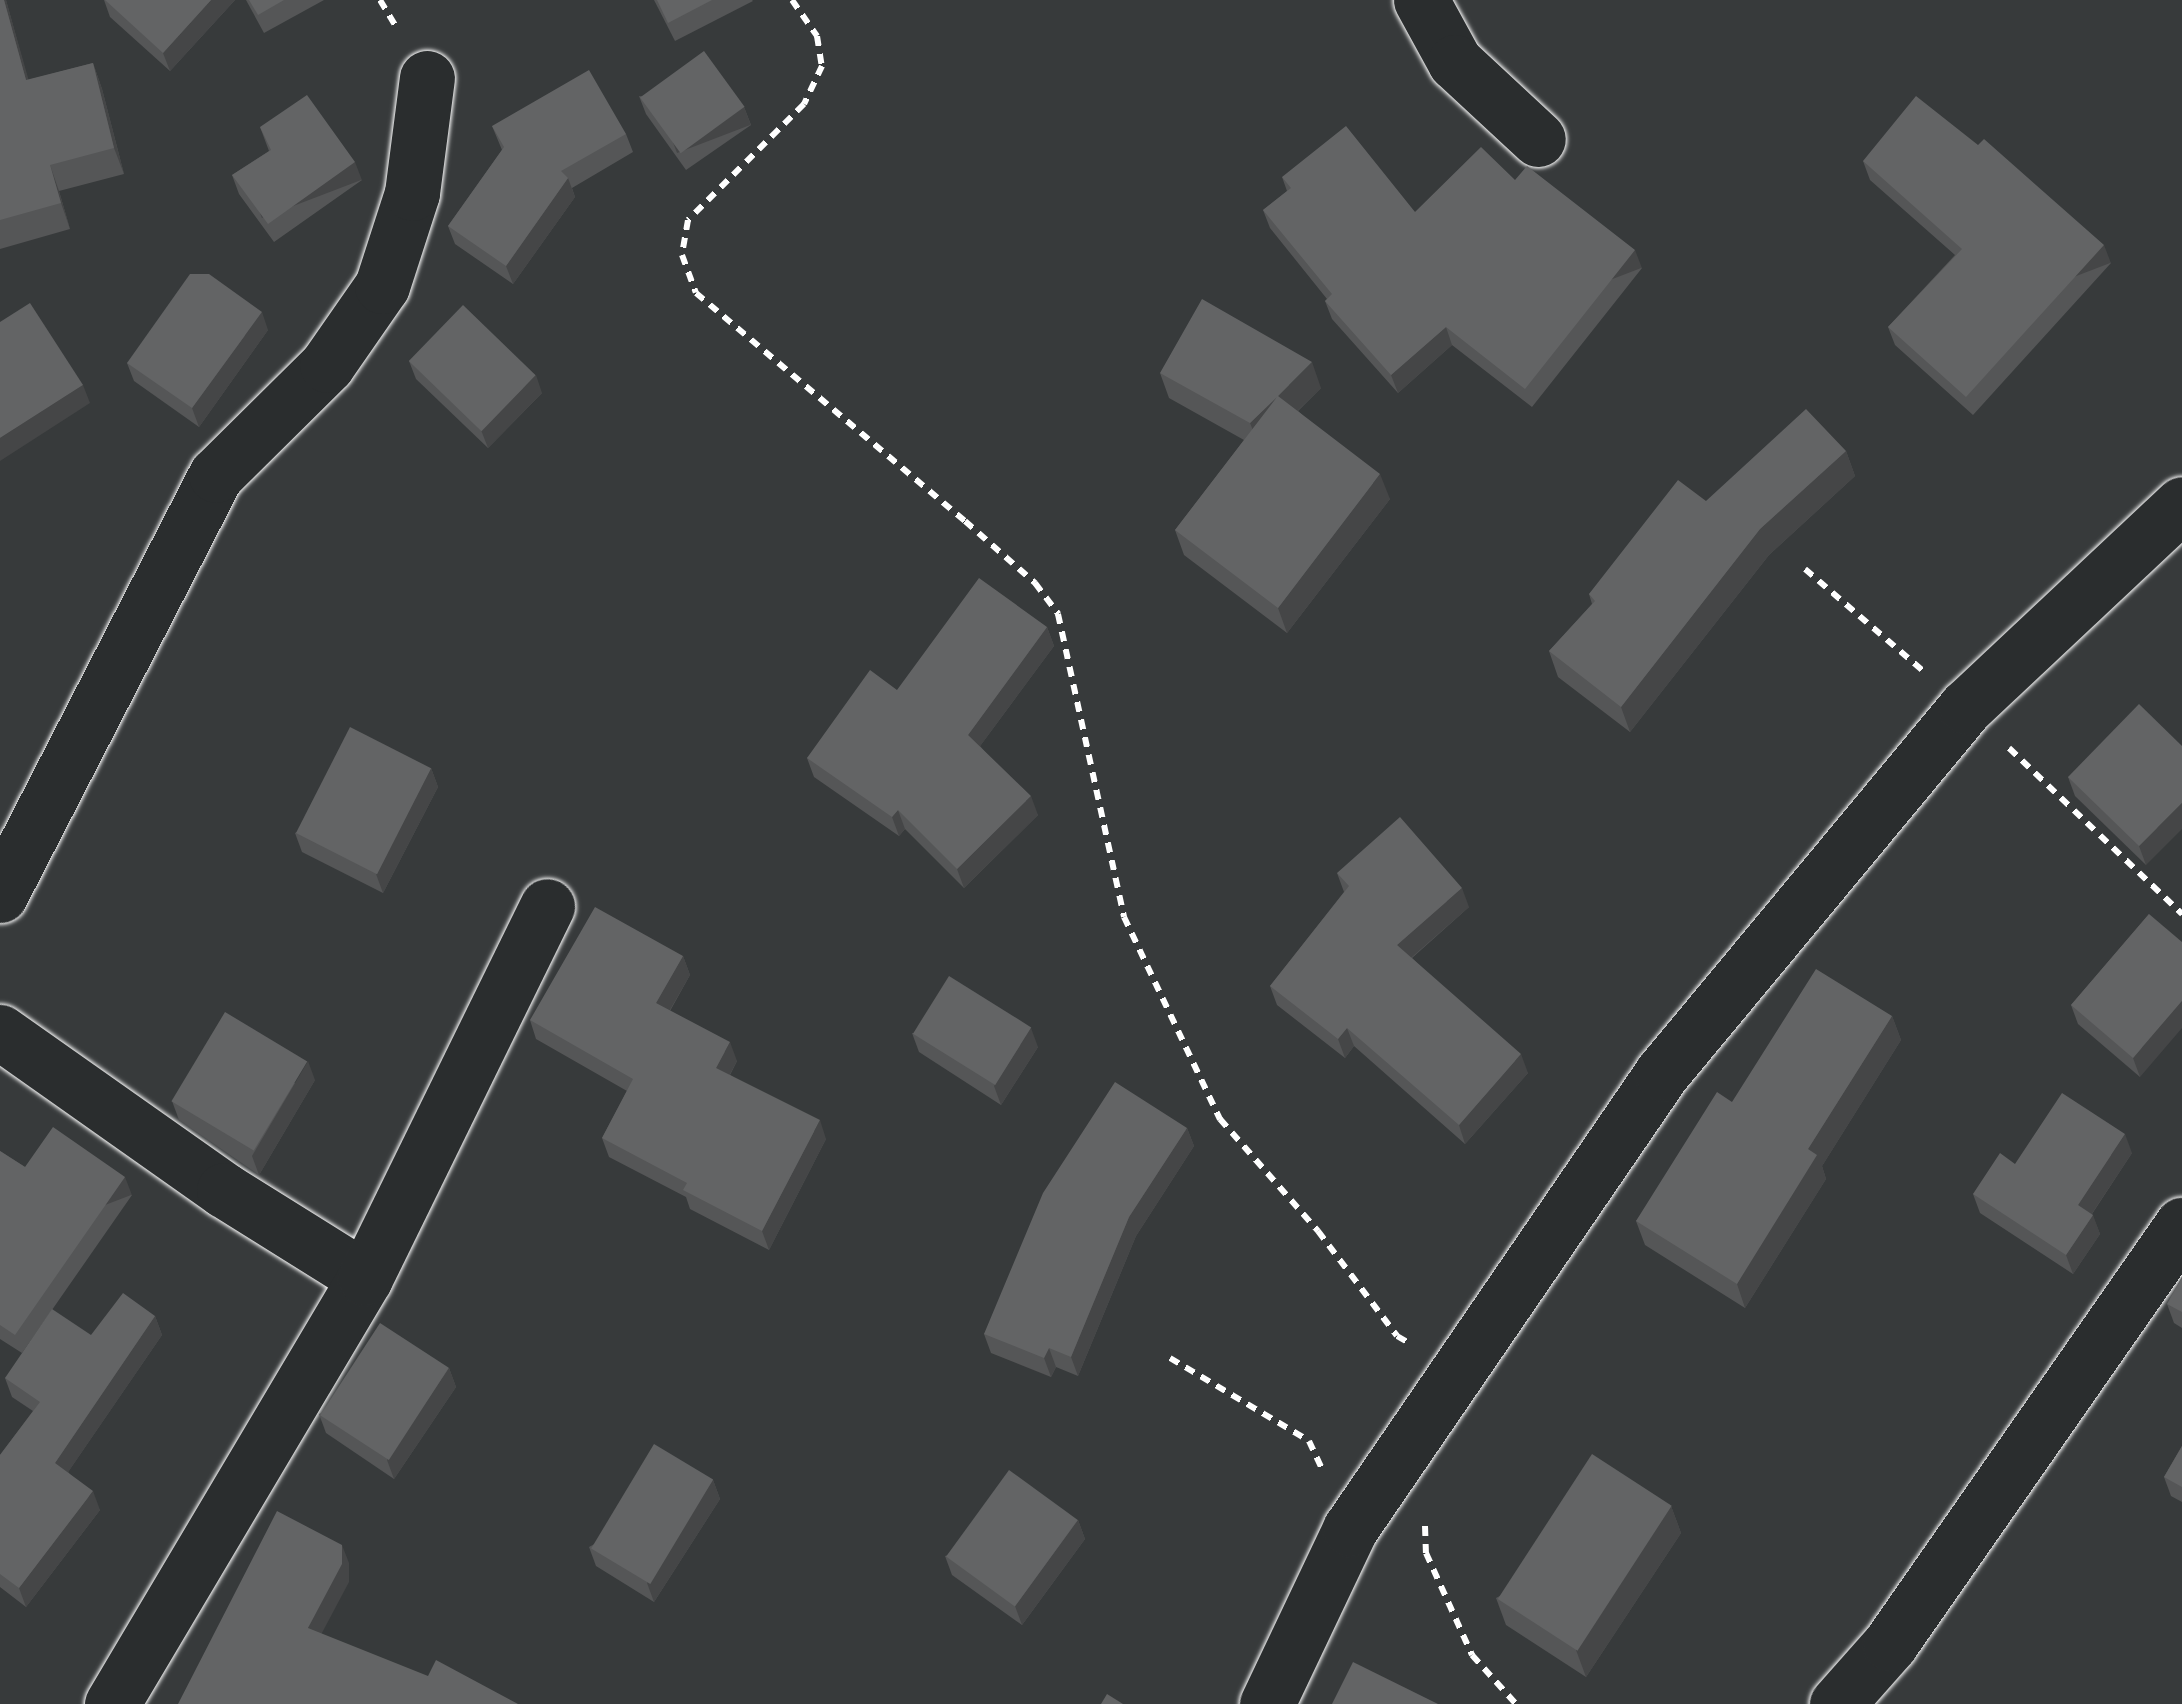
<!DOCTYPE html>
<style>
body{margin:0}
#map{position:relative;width:2182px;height:1704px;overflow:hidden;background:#373a3b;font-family:Dekko,sans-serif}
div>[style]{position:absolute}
.path>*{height:6px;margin-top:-3px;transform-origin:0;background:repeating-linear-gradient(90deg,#fff 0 10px,transparent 0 18px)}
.roads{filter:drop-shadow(0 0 2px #fff) drop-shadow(0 0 2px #fff)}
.minor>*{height:55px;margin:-27.5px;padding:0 27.5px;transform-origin:27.5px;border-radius:27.5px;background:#2a2d2e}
.wall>*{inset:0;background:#555657}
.shaded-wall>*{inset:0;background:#454647;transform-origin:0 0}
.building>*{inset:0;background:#636465;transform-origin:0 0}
span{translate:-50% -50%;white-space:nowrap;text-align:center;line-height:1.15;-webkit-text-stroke:9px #2a2d2e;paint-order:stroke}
</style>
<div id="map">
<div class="path">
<div style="left:380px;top:0;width:35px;rotate:59deg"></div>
<div style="left:792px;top:0;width:44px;rotate:55.2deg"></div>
<div style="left:817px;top:36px;width:30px;rotate:81deg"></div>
<div style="left:822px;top:66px;width:42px;rotate:115.3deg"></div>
<div style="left:804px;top:104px;width:164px;rotate:135deg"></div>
<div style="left:688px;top:220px;width:36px;rotate:100deg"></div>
<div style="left:682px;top:255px;width:40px;rotate:69.8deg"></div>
<div style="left:696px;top:293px;width:353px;rotate:40.3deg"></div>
<div style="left:965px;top:521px;width:94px;rotate:41.5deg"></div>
<div style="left:1035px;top:583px;width:39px;rotate:53deg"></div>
<div style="left:1058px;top:614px;width:310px;rotate:77.7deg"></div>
<div style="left:1124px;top:917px;width:224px;rotate:64.6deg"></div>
<div style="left:1220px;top:1119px;width:149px;rotate:48.8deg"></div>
<div style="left:1318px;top:1231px;width:131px;rotate:53deg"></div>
<div style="left:1397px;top:1336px;width:14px;rotate:30deg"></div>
<div style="left:1805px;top:569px;width:155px;rotate:40.8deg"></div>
<div style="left:2009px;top:748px;width:240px;rotate:43.8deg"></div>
<div style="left:1170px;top:1358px;width:162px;rotate:30.8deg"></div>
<div style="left:1309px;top:1441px;width:31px;rotate:65deg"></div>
<div style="left:1425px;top:1526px;width:27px;rotate:88deg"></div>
<div style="left:1426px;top:1553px;width:112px;rotate:65.7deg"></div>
<div style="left:1472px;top:1655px;width:66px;rotate:48.1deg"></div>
</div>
<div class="roads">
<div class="minor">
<div style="left:1421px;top:0;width:71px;rotate:61.3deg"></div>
<div style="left:1455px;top:62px;width:113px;rotate:42.9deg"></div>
<div style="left:0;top:895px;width:472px;rotate:-62.8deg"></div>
<div style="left:216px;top:475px;width:156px;rotate:-44.7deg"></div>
<div style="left:327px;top:365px;width:96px;rotate:-55.2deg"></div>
<div style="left:382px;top:286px;width:98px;rotate:-72.1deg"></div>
<div style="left:412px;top:193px;width:116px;rotate:-82.6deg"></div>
<div style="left:0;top:1032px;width:274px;rotate:35.2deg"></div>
<div style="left:224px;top:1190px;width:166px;rotate:32deg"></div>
<div style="left:112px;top:1704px;width:495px;rotate:-59.3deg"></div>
<div style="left:365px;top:1278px;width:414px;rotate:-63.9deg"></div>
<div style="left:1267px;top:1704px;width:194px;rotate:-64.6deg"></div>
<div style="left:1350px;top:1529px;width:553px;rotate:-55.62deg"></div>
<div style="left:1662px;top:1073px;width:476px;rotate:-50.3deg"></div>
<div style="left:1966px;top:707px;width:296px;rotate:-43.2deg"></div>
<div style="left:1837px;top:1704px;width:80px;rotate:-48.5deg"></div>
<div style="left:1890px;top:1644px;width:511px;rotate:-55.13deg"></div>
</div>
</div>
<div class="wall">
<div style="clip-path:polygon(0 0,6px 0,28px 80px,93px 63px,102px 89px,124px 174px,59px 191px,70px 229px,0 249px)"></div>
<div style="clip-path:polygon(104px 0,235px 0,170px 71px,110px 17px)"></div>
<div style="clip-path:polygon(246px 0,324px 0,264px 33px)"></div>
<div style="clip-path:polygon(654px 0,752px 0,753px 1px,675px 41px)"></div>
<div style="clip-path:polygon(639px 96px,744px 107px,751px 125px,686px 170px,646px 114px)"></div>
<div style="clip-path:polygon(492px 126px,626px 134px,633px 152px,572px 188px,575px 197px,513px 284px,455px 244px,448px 226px,502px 150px)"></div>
<div style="clip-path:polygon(260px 127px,362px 180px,274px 242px,239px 194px,232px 175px,269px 151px)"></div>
<div style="clip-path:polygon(1978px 145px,2111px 263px,1973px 415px,1895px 345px,1888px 327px,1955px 255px,1870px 180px,1863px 161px)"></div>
<div style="clip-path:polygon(1282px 177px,1415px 212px,1515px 180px,1642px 268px,1532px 407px,1452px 345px,1398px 393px,1332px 319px,1325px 301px,1327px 299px,1270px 228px,1263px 210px,1287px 191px)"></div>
<div style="clip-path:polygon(268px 330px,199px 427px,134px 381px,127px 363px)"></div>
<div style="clip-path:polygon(409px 361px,542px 393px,488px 448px,416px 379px)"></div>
<div style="clip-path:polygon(1160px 373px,1321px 388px,1298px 411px,1390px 499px,1287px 633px,1184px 555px,1175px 530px,1244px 440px,1169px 398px)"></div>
<div style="clip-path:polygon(1846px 451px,1855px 476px,1769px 555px,1630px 732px,1558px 677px,1549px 651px,1592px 604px,1589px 594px,1706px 501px)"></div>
<div style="clip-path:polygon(1047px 627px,1054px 646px,980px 746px,1038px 815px,964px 888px,905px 829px,899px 836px,814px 777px,807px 758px,897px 690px)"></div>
<div style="clip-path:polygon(2182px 746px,2146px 865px,2075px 796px,2068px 777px)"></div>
<div style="clip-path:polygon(431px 768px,438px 787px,383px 893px,302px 852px,295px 833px)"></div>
<div style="clip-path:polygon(1337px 873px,1469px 907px,1412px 958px,1528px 1073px,1465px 1144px,1354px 1046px,1345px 1058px,1277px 1005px,1270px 986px,1344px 892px)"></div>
<div style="clip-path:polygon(2149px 914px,2140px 1077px,2078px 1024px,2071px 1005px)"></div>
<div style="clip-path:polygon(683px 956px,690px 975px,670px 1011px,737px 1061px,730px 1075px,826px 1139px,769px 1250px,690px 1209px,686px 1197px,609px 1157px,602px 1138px,627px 1091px,536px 1039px,530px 1020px)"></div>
<div style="clip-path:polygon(1892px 1016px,1901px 1040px,1822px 1166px,1826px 1179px,1745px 1308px,1645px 1245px,1636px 1221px,1732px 1102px)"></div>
<div style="clip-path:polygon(912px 1033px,1038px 1047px,1001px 1105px,919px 1052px)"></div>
<div style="clip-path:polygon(315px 1080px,259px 1175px,179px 1120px,172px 1101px)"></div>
<div style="clip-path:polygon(1187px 1128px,1194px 1146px,1136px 1236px,1078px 1376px,1056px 1367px,1051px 1377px,991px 1353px,984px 1334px)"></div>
<div style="clip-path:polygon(0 1151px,25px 1167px,132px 1195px,22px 1353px,0 1339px)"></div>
<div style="clip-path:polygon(2132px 1153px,2092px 1214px,2100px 1234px,2073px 1274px,1980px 1213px,1973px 1194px,2015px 1164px)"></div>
<div style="clip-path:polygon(2182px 1277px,2182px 1328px,2174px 1323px,2167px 1304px)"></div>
<div style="clip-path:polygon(155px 1316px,162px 1335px,68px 1472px,100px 1510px,26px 1607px,0 1587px,0 1455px,33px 1411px,12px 1397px,5px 1378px,91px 1335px)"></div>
<div style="clip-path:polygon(449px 1368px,456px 1387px,394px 1479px,326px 1433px,319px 1414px)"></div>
<div style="clip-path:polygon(2182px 1446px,2182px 1502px,2171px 1496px,2164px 1477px)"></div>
<div style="clip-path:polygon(713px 1480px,720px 1499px,654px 1602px,596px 1566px,589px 1547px)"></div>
<div style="clip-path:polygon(1671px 1506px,1681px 1533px,1586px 1677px,1506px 1625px,1496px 1598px)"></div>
<div style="clip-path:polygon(1078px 1520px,1085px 1539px,1022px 1625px,952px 1575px,945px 1556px)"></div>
</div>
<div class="shaded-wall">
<div style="clip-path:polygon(4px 0,6px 0,36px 106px,26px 80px)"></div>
<div style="clip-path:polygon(211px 0,235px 0,170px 71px,163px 53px)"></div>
<div style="clip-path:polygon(93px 63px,102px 89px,124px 174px,114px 148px)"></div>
<div style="left:744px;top:107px;width:19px;height:79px;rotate:69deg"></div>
<div style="left:355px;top:162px;width:19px;height:107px;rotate:69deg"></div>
<div style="clip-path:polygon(50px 165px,59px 191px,70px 229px,61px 203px)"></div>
<div style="clip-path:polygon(568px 178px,575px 197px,513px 284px,506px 266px)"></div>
<div style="left:2104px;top:245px;width:19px;height:205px;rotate:69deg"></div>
<div style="left:1635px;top:250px;width:19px;height:177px;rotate:69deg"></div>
<div style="clip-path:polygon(262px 312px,268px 330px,199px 427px,192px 408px)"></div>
<div style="clip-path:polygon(1446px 327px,1452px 345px,1398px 393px,1391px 375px)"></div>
<div style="clip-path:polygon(1312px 362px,1321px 388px,1287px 421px,1278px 396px)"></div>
<div style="clip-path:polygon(536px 375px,542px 393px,488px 448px,481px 430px)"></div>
<div style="clip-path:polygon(83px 385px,90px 403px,0 461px,0 438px)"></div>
<div style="clip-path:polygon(1277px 397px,1260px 448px,1250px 423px)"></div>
<div style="clip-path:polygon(1846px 451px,1855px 476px,1769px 555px,1630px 732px,1621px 707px,1760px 529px)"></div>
<div style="clip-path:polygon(1380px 474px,1390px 499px,1287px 633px,1278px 608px)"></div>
<div style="clip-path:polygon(1047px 627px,1054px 646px,975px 753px,968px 735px)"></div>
<div style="clip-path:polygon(431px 768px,438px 787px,383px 893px,376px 874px)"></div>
<div style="clip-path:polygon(1031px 796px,1038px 815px,964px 888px,957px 869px)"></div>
<div style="clip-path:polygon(2182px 803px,2182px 829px,2146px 865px,2139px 846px)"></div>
<div style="clip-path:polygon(898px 810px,905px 829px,899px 836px,892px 817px)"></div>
<div style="clip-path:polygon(1462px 888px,1469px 907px,1404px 964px,1397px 945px)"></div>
<div style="clip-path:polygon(683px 956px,690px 975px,663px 1022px,656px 1003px)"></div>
<div style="clip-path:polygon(2182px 1001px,2182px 1028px,2140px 1077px,2133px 1058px)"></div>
<div style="clip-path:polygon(1892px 1016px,1901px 1040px,1822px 1166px,1826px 1179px,1745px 1308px,1737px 1284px,1808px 1149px)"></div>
<div style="clip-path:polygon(1031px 1028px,1038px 1047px,1001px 1105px,994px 1086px)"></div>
<div style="clip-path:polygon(1347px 1028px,1354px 1046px,1345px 1058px,1338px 1039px)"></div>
<div style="clip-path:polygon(730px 1042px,737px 1061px,723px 1087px,716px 1068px)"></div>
<div style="clip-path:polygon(1521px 1054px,1528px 1073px,1465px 1144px,1459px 1125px)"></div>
<div style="clip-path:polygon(308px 1061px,315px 1080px,259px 1175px,252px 1156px)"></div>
<div style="clip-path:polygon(820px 1120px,826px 1139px,769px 1250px,762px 1231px)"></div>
<div style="clip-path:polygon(1187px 1128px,1194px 1146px,1136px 1236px,1078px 1376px,1071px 1357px,1129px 1217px)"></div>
<div style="clip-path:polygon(2125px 1134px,2132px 1153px,2085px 1224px,2078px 1205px)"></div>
<div style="left:125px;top:1177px;width:19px;height:193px;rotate:69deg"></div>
<div style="clip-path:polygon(2093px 1215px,2100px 1234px,2073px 1274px,2066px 1255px)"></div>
<div style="clip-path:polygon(155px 1316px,162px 1335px,62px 1481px,55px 1463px)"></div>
<div style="clip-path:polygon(1049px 1348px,1056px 1367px,1051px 1377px,1044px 1358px)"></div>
<div style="clip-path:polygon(449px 1368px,456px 1387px,394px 1479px,387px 1460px)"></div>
<div style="clip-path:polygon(713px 1480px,720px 1499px,654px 1602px,647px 1583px)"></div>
<div style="clip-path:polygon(93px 1491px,100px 1510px,26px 1607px,19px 1588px)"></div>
<div style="clip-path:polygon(1671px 1506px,1681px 1533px,1586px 1677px,1576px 1650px)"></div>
<div style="clip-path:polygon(1078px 1520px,1085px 1539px,1022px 1625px,1015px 1606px)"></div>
<div style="clip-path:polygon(342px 1545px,349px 1563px,349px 1582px,315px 1646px,308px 1628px)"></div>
</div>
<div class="building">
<div style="clip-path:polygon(0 0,4px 0,26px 80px,93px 63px,114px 148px,50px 165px,61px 203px,0 220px)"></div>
<div style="clip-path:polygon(105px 0,211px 0,163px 53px)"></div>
<div style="clip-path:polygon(249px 0,284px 0,258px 15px)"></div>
<div style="clip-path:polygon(657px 0,712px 0,668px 23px)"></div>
<div style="left:704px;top:51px;width:69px;height:79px;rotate:54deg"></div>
<div style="clip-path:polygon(589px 70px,626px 134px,561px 171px,568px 178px,506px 266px,448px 226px,504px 147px,492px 126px)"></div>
<div style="clip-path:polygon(307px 95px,355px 162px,268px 224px,232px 175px,271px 150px,260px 127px)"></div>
<div style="clip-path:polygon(1916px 96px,1978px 145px,1984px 139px,2104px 245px,1966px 397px,1888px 327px,1962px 249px,1863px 161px)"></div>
<div style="clip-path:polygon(1346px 126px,1415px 212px,1481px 147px,1515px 180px,1527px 166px,1635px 250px,1525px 389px,1446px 327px,1391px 375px,1325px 301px,1332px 294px,1263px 210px,1291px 188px,1282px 177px)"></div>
<div style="clip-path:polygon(190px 274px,209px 274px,262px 312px,192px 408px,127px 363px)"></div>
<div style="clip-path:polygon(1202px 299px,1312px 362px,1278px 396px,1380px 474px,1278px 608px,1175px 530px,1277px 397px,1250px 423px,1160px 373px)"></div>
<div style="clip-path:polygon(30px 303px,83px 385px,0 438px,0 322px)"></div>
<div style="left:463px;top:305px;width:101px;height:78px;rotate:44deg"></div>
<div style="clip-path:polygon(1806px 409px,1846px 451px,1760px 529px,1621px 707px,1549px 651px,1595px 601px,1589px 594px,1678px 480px,1706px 501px)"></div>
<div style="clip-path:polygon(979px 578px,1047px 627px,968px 735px,1031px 796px,957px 869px,898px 810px,892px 817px,807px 758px,870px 670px,897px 690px)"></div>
<div style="clip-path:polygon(2139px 704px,2182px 746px,2182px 803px,2139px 846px,2068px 777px)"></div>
<div style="left:350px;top:727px;width:91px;height:119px;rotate:27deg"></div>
<div style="clip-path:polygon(1400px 817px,1462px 888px,1397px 945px,1521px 1054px,1459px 1125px,1347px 1028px,1338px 1039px,1270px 986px,1349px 886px,1337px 873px)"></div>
<div style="clip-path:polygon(595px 907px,683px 956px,656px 1003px,730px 1042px,716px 1068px,820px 1120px,762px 1231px,683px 1190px,687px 1183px,602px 1138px,633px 1079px,530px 1020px)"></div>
<div style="clip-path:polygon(2149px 914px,2182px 942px,2182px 1001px,2133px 1058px,2071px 1005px)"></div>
<div style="clip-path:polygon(1816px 969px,1892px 1016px,1808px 1149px,1817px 1155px,1737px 1284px,1636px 1221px,1717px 1092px,1732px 1102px)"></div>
<div style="left:949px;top:976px;width:97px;height:68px;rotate:32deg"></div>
<div style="left:225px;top:1012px;width:96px;height:104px;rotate:31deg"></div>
<div style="clip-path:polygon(1115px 1082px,1187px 1128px,1129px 1217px,1071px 1357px,1049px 1348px,1044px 1358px,984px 1334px,1043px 1193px)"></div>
<div style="clip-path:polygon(2062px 1093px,2125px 1134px,2078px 1205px,2093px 1215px,2066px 1255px,1973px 1194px,2000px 1153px,2015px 1164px)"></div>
<div style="clip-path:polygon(53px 1127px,125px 1177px,15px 1335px,0 1325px,0 1151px,25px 1167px)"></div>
<div style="clip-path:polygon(2182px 1277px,2182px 1312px,2167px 1304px)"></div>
<div style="clip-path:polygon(123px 1293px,155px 1316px,55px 1463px,93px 1491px,19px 1588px,0 1574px,0 1455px,40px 1402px,5px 1378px,52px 1309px,91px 1335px)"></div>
<div style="left:380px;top:1323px;width:82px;height:110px;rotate:33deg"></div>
<div style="left:654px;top:1444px;width:69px;height:122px;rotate:31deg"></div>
<div style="clip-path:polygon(2182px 1446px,2182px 1487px,2164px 1477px)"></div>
<div style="left:1592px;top:1454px;width:95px;height:173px;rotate:33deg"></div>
<div style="left:1009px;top:1470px;width:85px;height:107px;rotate:36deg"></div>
<div style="clip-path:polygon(277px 1511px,342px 1545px,342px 1564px,308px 1628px,428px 1676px,436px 1660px,518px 1704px,178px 1704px)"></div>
<div style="clip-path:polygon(1353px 1662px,1438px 1704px,1332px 1704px)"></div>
<div style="clip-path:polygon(1107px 1694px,1123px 1704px,1101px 1704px)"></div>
</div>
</div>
